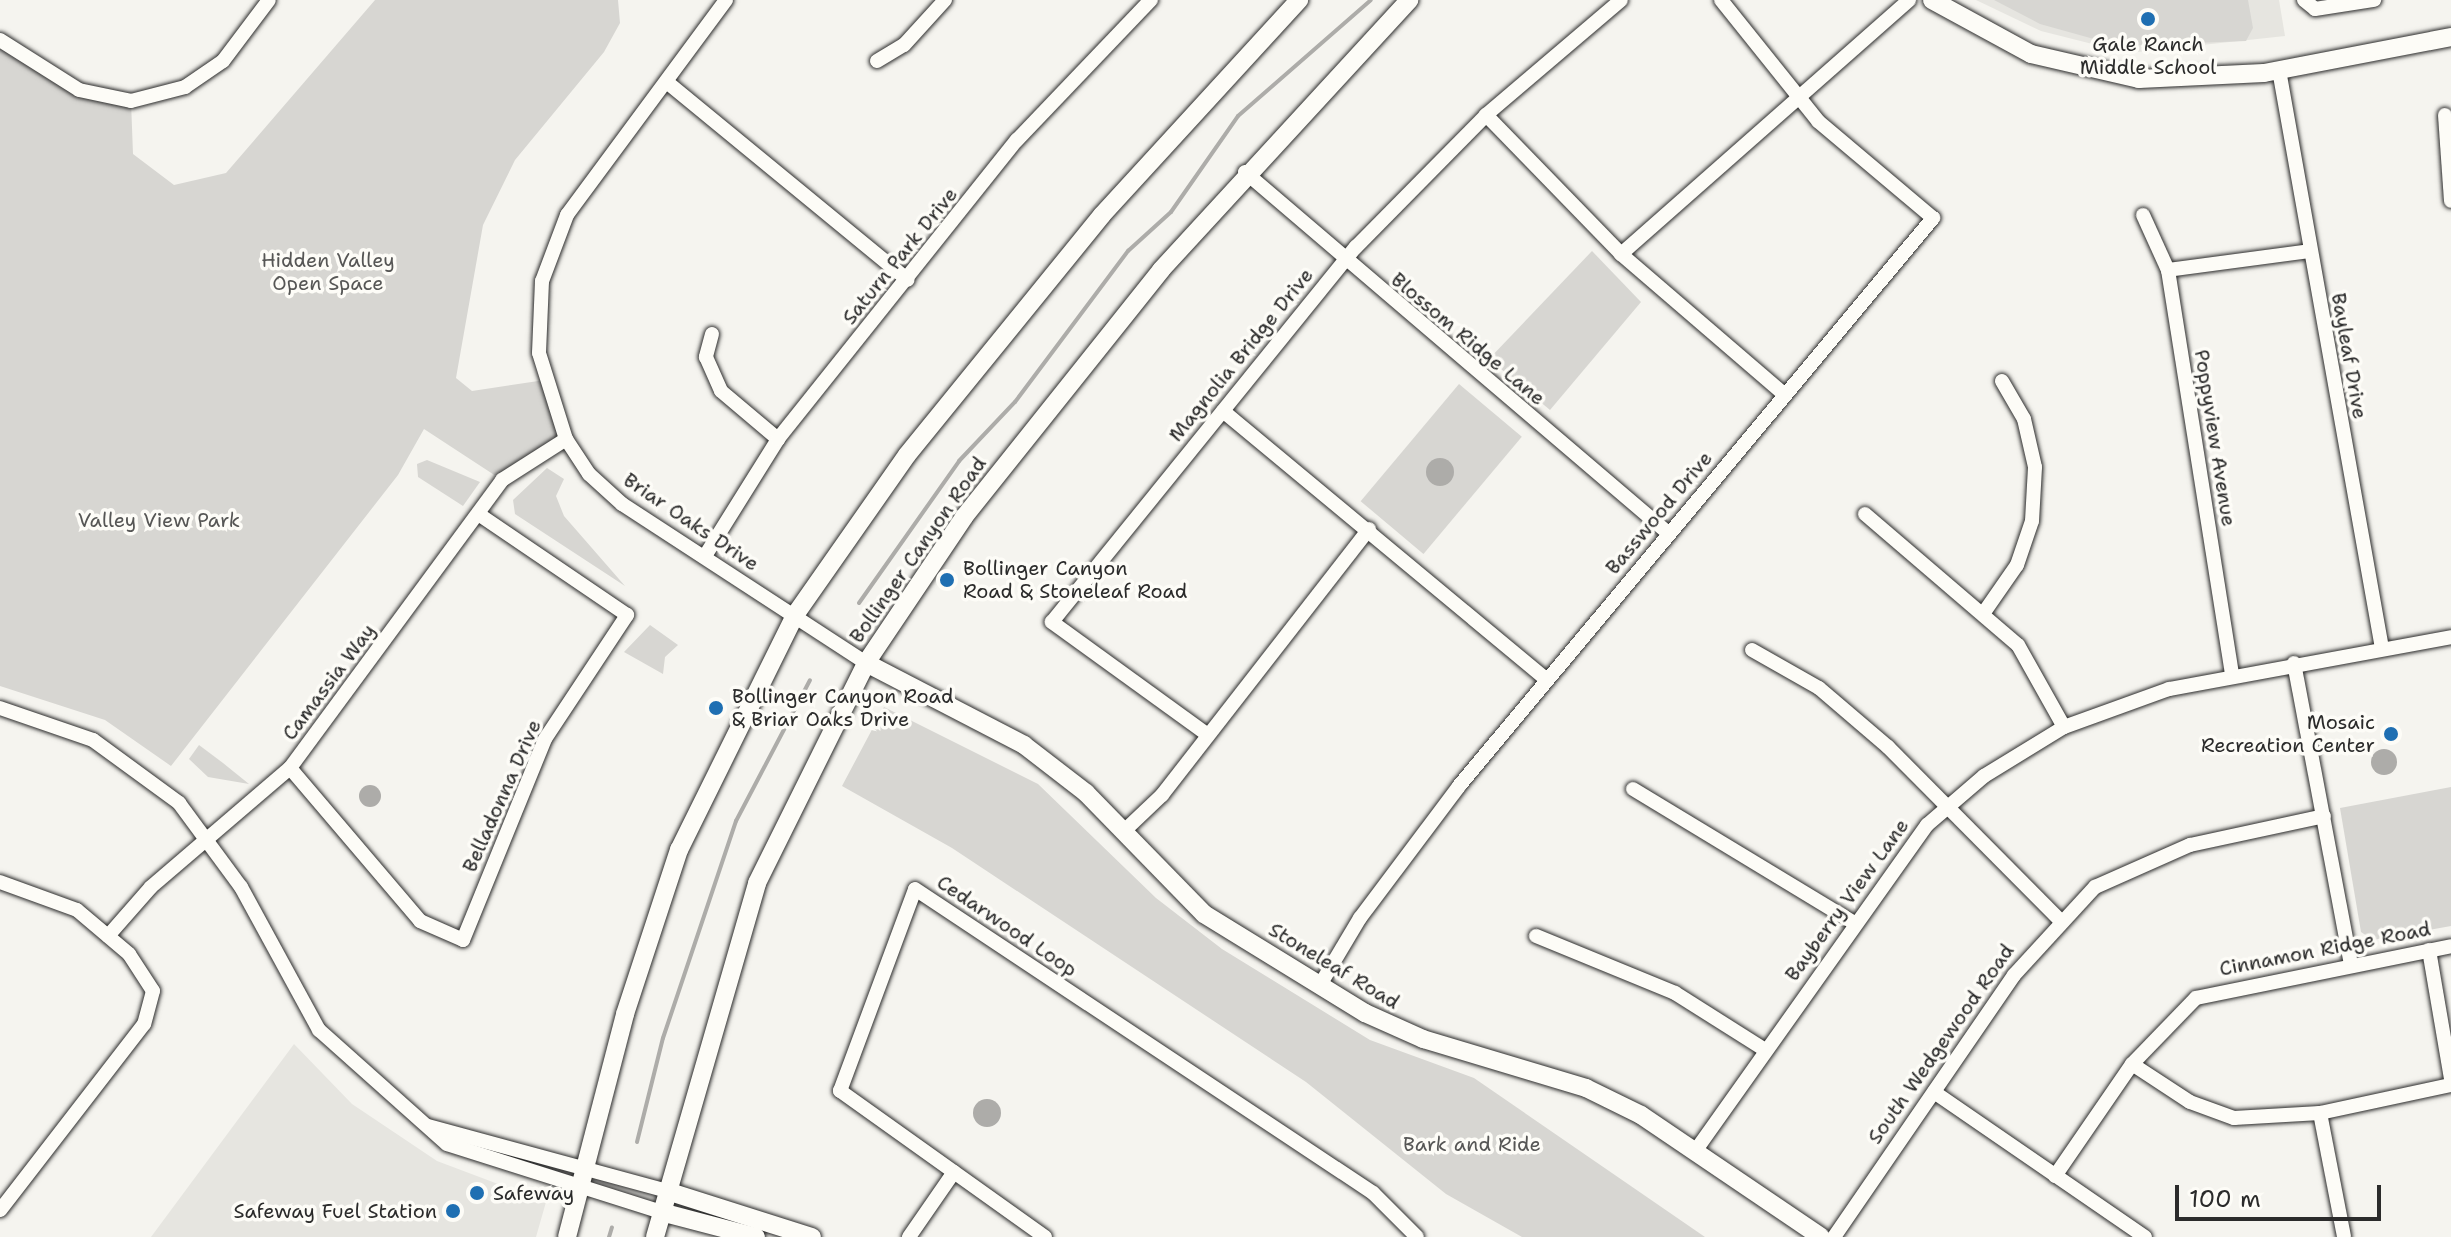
<!DOCTYPE html>
<style>
body{margin:0}
#map{position:relative;width:2451px;height:1237px;overflow:hidden;background:#f5f4ef;font-family:"Shantell Sans",sans-serif}
div>[style]{position:absolute}
.built>*{inset:0;background:#e6e5e0}
.green>*{inset:0;background:#d7d6d2;transform-origin:0 0}
.water>*{inset:0;background:#adaca9}
.round{border-radius:50%}
.stream>*{height:4px;margin:-2px;padding:0 2px;transform-origin:2px;border-radius:2px;background:#adaca9}
.roads{filter:drop-shadow(0 0 2px #2b2b2b) drop-shadow(0 0 2px #2b2b2b)}
.street>*{height:14px;margin:-7px;padding:0 7px;transform-origin:7px;border-radius:7px;background:#fdfcf7}
.secondary>*{height:18px;margin:-9px;padding:0 9px;transform-origin:9px;border-radius:9px;background:#fdfcf7}
.dots>*{width:22px;height:22px;translate:-50% -50%;box-sizing:border-box;border:4px solid #fdfcf7;border-radius:50%}
span{translate:-50% -50%;white-space:nowrap;text-align:center;line-height:1.15;-webkit-text-stroke:7px #fdfcf7;paint-order:stroke}
.poi-label{font-size:20px;color:#2b2b2b}
.left{translate:0 -50%;text-align:left}
.right{translate:-100% -50%;text-align:right}
.street-label{font-size:20px;color:#2b2b2b}
.park-label{font-size:20px;color:#565655}
.scale{position:absolute;left:2175px;top:1185px;width:206px;height:36px;box-sizing:border-box;border:4px solid #2b2b2b;border-top:0;padding-left:10px;font-size:24px;line-height:28px;white-space:nowrap;color:#2b2b2b;-webkit-text-stroke:6px #fdfcf7;paint-order:stroke}
</style>
<div id="map">
<div class="built">
<div style="clip-path:polygon(1976px 0,2279px 0,2285px 36px,2128px 53px,2041px 31px)"></div>
<div style="clip-path:polygon(294px 1044px,352px 1104px,437px 1161px,546px 1202px,536px 1237px,151px 1237px)"></div>
</div>
<div class="green">
<div style="clip-path:polygon(375px 0,618px 0,620px 23px,604px 52px,515px 160px,483px 225px,456px 378px,472px 391px,545px 380px,566px 439px,502px 480px,424px 429px,398px 475px,171px 766px,105px 720px,0 686px,0 40px,43px 70px,131px 101px,133px 154px,174px 185px,226px 173px)"></div>
<div style="clip-path:polygon(1994px 0,2248px 0,2253px 28px,2246px 41px,2119px 46px,2040px 24px)"></div>
<div style="clip-path:polygon(1592px 251px,1641px 302px,1550px 410px,1489px 359px)"></div>
<div style="left:1459px;top:384px;width:82px;height:153px;rotate:40deg"></div>
<div style="clip-path:polygon(427px 460px,480px 482px,463px 506px,418px 477px,417px 464px)"></div>
<div style="clip-path:polygon(547px 468px,564px 479px,556px 496px,564px 516px,625px 586px,515px 514px,513px 500px)"></div>
<div style="clip-path:polygon(650px 625px,678px 645px,665px 657px,663px 674px,624px 652px)"></div>
<div style="clip-path:polygon(884px 707px,1038px 784px,1156px 898px,1222px 949px,1370px 1040px,1474px 1078px,1705px 1237px,1522px 1237px,1446px 1194px,1306px 1082px,952px 848px,842px 786px)"></div>
<div style="clip-path:polygon(199px 745px,223px 763px,249px 784px,208px 777px,189px 759px)"></div>
<div style="clip-path:polygon(2451px 787px,2451px 926px,2373px 940px,2361px 932px,2340px 808px)"></div>
</div>
<div class="water">
<div class="round" style="left:1426px;top:458px;width:28px;height:28px"></div>
<div class="round" style="left:2371px;top:749px;width:26px;height:26px"></div>
<div class="round" style="left:359px;top:785px;width:22px;height:22px"></div>
<div class="round" style="left:973px;top:1099px;width:28px;height:28px"></div>
</div>
<div class="stream">
<div style="left:859px;top:603px;width:174px;rotate:-54.8deg"></div>
<div style="left:959px;top:461px;width:81px;rotate:-46.5deg"></div>
<div style="left:1015px;top:402px;width:189px;rotate:-53.2deg"></div>
<div style="left:1128px;top:251px;width:58px;rotate:-42.2deg"></div>
<div style="left:1171px;top:212px;width:117px;rotate:-55.1deg"></div>
<div style="left:1238px;top:116px;width:176px;rotate:-41.1deg"></div>
<div style="left:637px;top:1142px;width:107px;rotate:-76deg"></div>
<div style="left:663px;top:1038px;width:229px;rotate:-71.4deg"></div>
<div style="left:736px;top:821px;width:159px;rotate:-62.3deg"></div>
<div style="left:609px;top:1237px;width:10px;rotate:-73deg"></div>
</div>
<div class="roads">
<div class="street">
<div style="left:726px;top:0;width:267px;rotate:126.5deg"></div>
<div style="left:567px;top:215px;width:71px;rotate:110.7deg"></div>
<div style="left:542px;top:281px;width:72px;rotate:92.4deg"></div>
<div style="left:539px;top:353px;width:90px;rotate:72.6deg"></div>
<div style="left:566px;top:439px;width:42px;rotate:56.7deg"></div>
<div style="left:589px;top:474px;width:45px;rotate:42.3deg"></div>
<div style="left:622px;top:504px;width:291px;rotate:33.1deg"></div>
<div style="left:2304px;top:0;width:14px;rotate:39deg"></div>
<div style="left:2315px;top:9px;width:60px;rotate:-8.7deg"></div>
<div style="left:0;top:40px;width:93px;rotate:32.3deg"></div>
<div style="left:79px;top:90px;width:53px;rotate:11.9deg"></div>
<div style="left:131px;top:101px;width:56px;rotate:-14.5deg"></div>
<div style="left:185px;top:87px;width:46px;rotate:-34.4deg"></div>
<div style="left:223px;top:61px;width:76px;rotate:-53deg"></div>
<div style="left:877px;top:61px;width:31px;rotate:-31deg"></div>
<div style="left:904px;top:45px;width:61px;rotate:-47.7deg"></div>
<div style="left:2279px;top:70px;width:587px;rotate:79.9deg"></div>
<div style="left:668px;top:83px;width:310px;rotate:39.4deg"></div>
<div style="left:1486px;top:115px;width:194px;rotate:45.8deg"></div>
<div style="left:1621px;top:254px;width:216px;rotate:40.7deg"></div>
<div style="left:2445px;top:115px;width:86px;rotate:86deg"></div>
<div style="left:1245px;top:172px;width:556px;rotate:40.48deg"></div>
<div style="left:2143px;top:215px;width:60px;rotate:65.6deg"></div>
<div style="left:2168px;top:270px;width:409px;rotate:81deg"></div>
<div style="left:1621px;top:254px;width:384px;rotate:-41.4deg"></div>
<div style="left:2168px;top:270px;width:143px;rotate:-7.6deg"></div>
<div style="left:712px;top:334px;width:24px;rotate:105deg"></div>
<div style="left:706px;top:357px;width:37px;rotate:66deg"></div>
<div style="left:721px;top:391px;width:75px;rotate:40.1deg"></div>
<div style="left:1223px;top:411px;width:420px;rotate:39.7deg"></div>
<div style="left:1865px;top:514px;width:201px;rotate:40.6deg"></div>
<div style="left:2018px;top:645px;width:94px;rotate:60.7deg"></div>
<div style="left:705px;top:556px;width:138px;rotate:-58deg"></div>
<div style="left:778px;top:439px;width:383px;rotate:-51.4deg"></div>
<div style="left:1017px;top:140px;width:194px;rotate:-46.3deg"></div>
<div style="left:1985px;top:611px;width:56px;rotate:-55.2deg"></div>
<div style="left:2017px;top:565px;width:46px;rotate:-71.2deg"></div>
<div style="left:2032px;top:521px;width:54px;rotate:-86.8deg"></div>
<div style="left:2035px;top:467px;width:49px;rotate:-102.9deg"></div>
<div style="left:2024px;top:419px;width:44px;rotate:-120.1deg"></div>
<div style="left:1752px;top:650px;width:77px;rotate:29.6deg"></div>
<div style="left:1819px;top:688px;width:91px;rotate:40.5deg"></div>
<div style="left:1888px;top:747px;width:244px;rotate:45.2deg"></div>
<div style="left:2294px;top:663px;width:306px;rotate:79.3deg"></div>
<div style="left:0;top:708px;width:98px;rotate:19deg"></div>
<div style="left:93px;top:740px;width:107px;rotate:36.2deg"></div>
<div style="left:179px;top:803px;width:104px;rotate:53.6deg"></div>
<div style="left:241px;top:887px;width:163px;rotate:61.4deg"></div>
<div style="left:319px;top:1030px;width:171px;rotate:41.7deg"></div>
<div style="left:447px;top:1144px;width:225px;rotate:17.6deg"></div>
<div style="left:1208px;top:735px;width:193px;rotate:-144.1deg"></div>
<div style="left:1052px;top:622px;width:483px;rotate:-51deg"></div>
<div style="left:1356px;top:247px;width:185px;rotate:-45.4deg"></div>
<div style="left:1486px;top:115px;width:177px;rotate:-40.4deg"></div>
<div style="left:290px;top:768px;width:201px;rotate:49.6deg"></div>
<div style="left:420px;top:921px;width:47px;rotate:23.8deg"></div>
<div style="left:463px;top:940px;width:217px;rotate:-67.8deg"></div>
<div style="left:545px;top:739px;width:149px;rotate:-56.5deg"></div>
<div style="left:627px;top:615px;width:178px;rotate:-145.8deg"></div>
<div style="left:1633px;top:789px;width:258px;rotate:31.2deg"></div>
<div style="left:1123px;top:832px;width:54px;rotate:-43.5deg"></div>
<div style="left:1162px;top:795px;width:337px;rotate:-52.1deg"></div>
<div style="left:0;top:882px;width:82px;rotate:20deg"></div>
<div style="left:77px;top:910px;width:68px;rotate:40.2deg"></div>
<div style="left:129px;top:954px;width:44px;rotate:57deg"></div>
<div style="left:153px;top:991px;width:34px;rotate:105deg"></div>
<div style="left:144px;top:1024px;width:235px;rotate:127.7deg"></div>
<div style="left:108px;top:936px;width:65px;rotate:-48.7deg"></div>
<div style="left:151px;top:887px;width:183px;rotate:-40.6deg"></div>
<div style="left:290px;top:768px;width:358px;rotate:-53.6deg"></div>
<div style="left:502px;top:480px;width:76px;rotate:-32.6deg"></div>
<div style="left:1536px;top:936px;width:150px;rotate:22.3deg"></div>
<div style="left:1675px;top:993px;width:107px;rotate:32.3deg"></div>
<div style="left:2429px;top:950px;width:131px;rotate:80.3deg"></div>
<div style="left:1320px;top:985px;width:78px;rotate:-59.2deg"></div>
<div style="left:1360px;top:918px;width:165px;rotate:-53.1deg"></div>
<div style="left:1459px;top:786px;width:740px;rotate:-50.15deg"></div>
<div style="left:1933px;top:218px;width:150px;rotate:-139.9deg"></div>
<div style="left:1818px;top:121px;width:155px;rotate:-128.7deg"></div>
<div style="left:2132px;top:1064px;width:69px;rotate:33.2deg"></div>
<div style="left:2190px;top:1102px;width:47px;rotate:20deg"></div>
<div style="left:2234px;top:1118px;width:86px;rotate:-3.3deg"></div>
<div style="left:2320px;top:1113px;width:134px;rotate:-12.1deg"></div>
<div style="left:1934px;top:1092px;width:256px;rotate:34.5deg"></div>
<div style="left:2320px;top:1113px;width:126px;rotate:79deg"></div>
<div style="left:428px;top:1126px;width:248px;rotate:15.2deg"></div>
<div style="left:1696px;top:1150px;width:399px;rotate:-54.6deg"></div>
<div style="left:1927px;top:825px;width:75px;rotate:-40.7deg"></div>
<div style="left:1984px;top:776px;width:94px;rotate:-31.5deg"></div>
<div style="left:2064px;top:727px;width:112px;rotate:-19.9deg"></div>
<div style="left:2169px;top:689px;width:287px;rotate:-10.4deg"></div>
<div style="left:2055px;top:1176px;width:136px;rotate:-55.5deg"></div>
<div style="left:2132px;top:1064px;width:92px;rotate:-45.9deg"></div>
<div style="left:2196px;top:998px;width:260px;rotate:-11.5deg"></div>
<div style="left:909px;top:1237px;width:79px;rotate:-55.3deg"></div>
<div style="left:1045px;top:1237px;width:252px;rotate:-144.5deg"></div>
<div style="left:840px;top:1091px;width:215px;rotate:-69.6deg"></div>
<div style="left:915px;top:889px;width:550px;rotate:33.57deg"></div>
<div style="left:1373px;top:1193px;width:62px;rotate:45deg"></div>
<div style="left:1834px;top:1237px;width:318px;rotate:-55.5deg"></div>
<div style="left:2014px;top:975px;width:120px;rotate:-47.4deg"></div>
<div style="left:2095px;top:887px;width:104px;rotate:-23.9deg"></div>
<div style="left:2190px;top:845px;width:137px;rotate:-12.2deg"></div>
</div>
<div class="secondary">
<div style="left:1932px;top:0;width:113px;rotate:28.6deg"></div>
<div style="left:2031px;top:54px;width:111px;rotate:13deg"></div>
<div style="left:2139px;top:79px;width:125px;rotate:-2.7deg"></div>
<div style="left:2264px;top:73px;width:190px;rotate:-10.9deg"></div>
<div style="left:866px;top:663px;width:178px;rotate:27.4deg"></div>
<div style="left:1024px;top:745px;width:78px;rotate:37.7deg"></div>
<div style="left:1086px;top:793px;width:169px;rotate:45.7deg"></div>
<div style="left:1204px;top:914px;width:189px;rotate:31.6deg"></div>
<div style="left:1365px;top:1013px;width:64px;rotate:24.1deg"></div>
<div style="left:1423px;top:1039px;width:170px;rotate:16.7deg"></div>
<div style="left:1586px;top:1088px;width:61px;rotate:26.1deg"></div>
<div style="left:1641px;top:1115px;width:217px;rotate:34.1deg"></div>
<div style="left:667px;top:1191px;width:152px;rotate:17.6deg"></div>
<div style="left:661px;top:1212px;width:98px;rotate:14.7deg"></div>
<div style="left:567px;top:1237px;width:230px;rotate:-75.4deg"></div>
<div style="left:625px;top:1014px;width:173px;rotate:-71.8deg"></div>
<div style="left:679px;top:850px;width:262px;rotate:-63.7deg"></div>
<div style="left:795px;top:615px;width:195px;rotate:-55deg"></div>
<div style="left:907px;top:455px;width:309px;rotate:-50.9deg"></div>
<div style="left:1102px;top:215px;width:292px;rotate:-47.5deg"></div>
<div style="left:655px;top:1237px;width:368px;rotate:-73.9deg"></div>
<div style="left:757px;top:883px;width:246px;rotate:-63.6deg"></div>
<div style="left:866px;top:663px;width:176px;rotate:-56.1deg"></div>
<div style="left:964px;top:517px;width:316px;rotate:-51.4deg"></div>
<div style="left:1161px;top:270px;width:367px;rotate:-47.4deg"></div>
</div>
</div>
<div class="dots">
<div style="left:2148px;top:19px;background:#1f6fb2"></div>
<div style="left:947px;top:580px;background:#1f6fb2"></div>
<div style="left:716px;top:708px;background:#1f6fb2"></div>
<div style="left:2391px;top:734px;background:#1f6fb2"></div>
<div style="left:477px;top:1193px;background:#1f6fb2"></div>
<div style="left:453px;top:1211px;background:#1f6fb2"></div>
</div>
<div class="poi-label">
<span style="left:2148px;top:56px">Gale Ranch<br>Middle School</span>
<span class="left" style="left:963px;top:580px">Bollinger Canyon<br>Road &amp; Stoneleaf Road</span>
<span class="left" style="left:732px;top:708px">Bollinger Canyon Road<br>&amp; Briar Oaks Drive</span>
<span class="right" style="left:2375px;top:734px">Mosaic<br>Recreation Center</span>
<span class="left" style="left:493px;top:1193px">Safeway</span>
<span class="right" style="left:437px;top:1211px">Safeway Fuel Station</span>
</div>
<div class="street-label">
<span style="left:900px;top:256px;rotate:-51deg">Saturn Park Drive</span>
<span style="left:1468px;top:339px;rotate:40deg">Blossom Ridge Lane</span>
<span style="left:1241px;top:355px;rotate:-51deg">Magnolia Bridge Drive</span>
<span style="left:2349px;top:356px;rotate:80deg">Bayleaf Drive</span>
<span style="left:2215px;top:438px;rotate:81deg">Poppyview Avenue</span>
<span style="left:1659px;top:513px;rotate:-50deg">Basswood Drive</span>
<span style="left:691px;top:522px;rotate:34deg">Briar Oaks Drive</span>
<span style="left:918px;top:550px;rotate:-55deg">Bollinger Canyon Road</span>
<span style="left:329px;top:682px;rotate:-53deg">Camassia Way</span>
<span style="left:502px;top:796px;rotate:-66deg">Belladonna Drive</span>
<span style="left:1847px;top:900px;rotate:-54deg">Bayberry View Lane</span>
<span style="left:1007px;top:926px;rotate:34deg">Cedarwood Loop</span>
<span style="left:2325px;top:949px;rotate:-11deg">Cinnamon Ridge Road</span>
<span style="left:1334px;top:966px;rotate:31deg">Stoneleaf Road</span>
<span style="left:1941px;top:1044px;rotate:-55deg">South Wedgewood Road</span>
</div>
<div class="park-label">
<span style="left:328px;top:272px">Hidden Valley<br>Open Space</span>
<span style="left:159px;top:520px">Valley View Park</span>
<span style="left:1472px;top:1144px">Bark and Ride</span>
</div>
<div class="scale">100 m</div>
</div>
